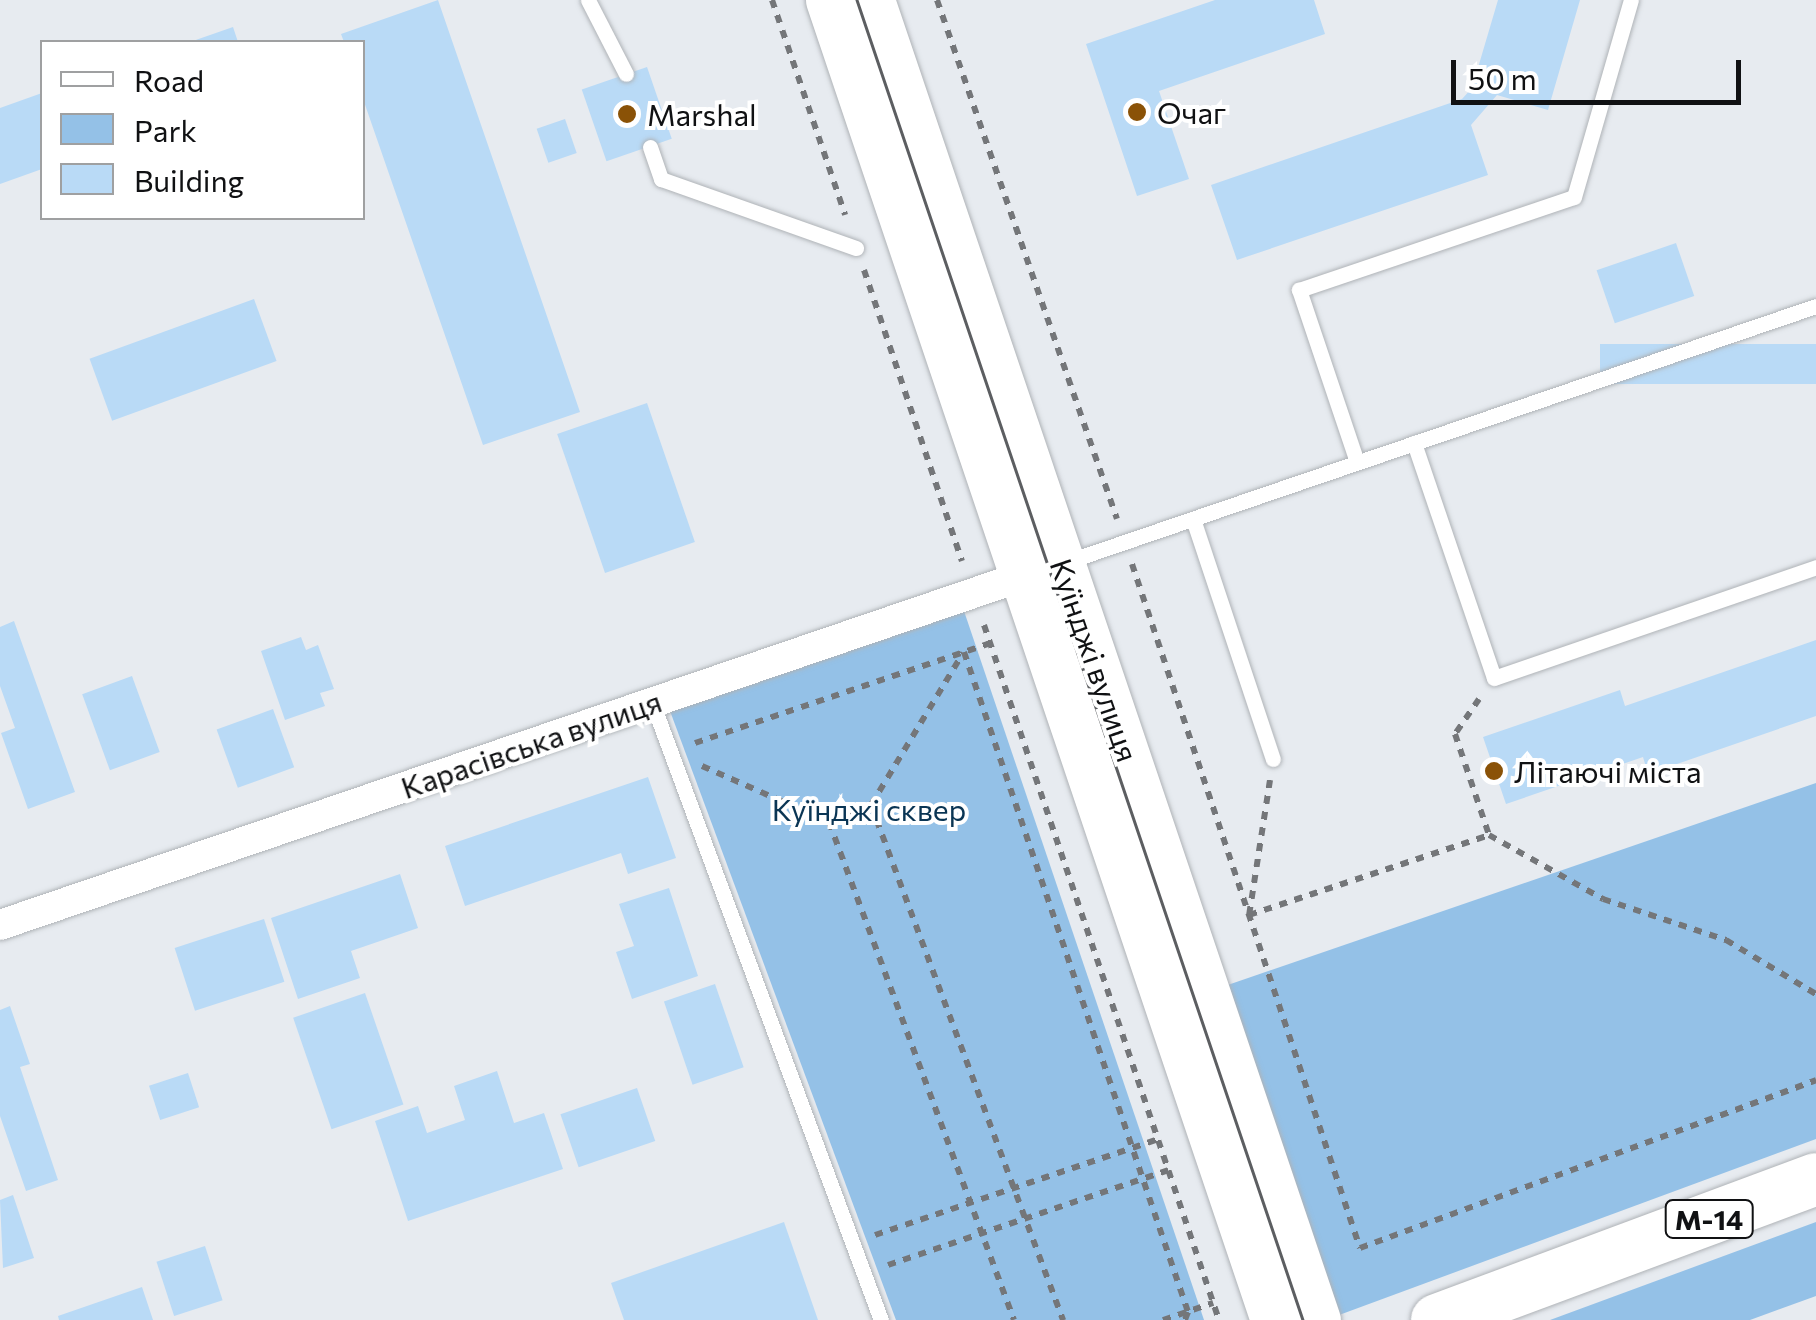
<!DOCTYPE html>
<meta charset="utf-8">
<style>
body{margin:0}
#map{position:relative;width:1816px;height:1320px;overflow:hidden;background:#e7ebf0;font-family:Commissioner,sans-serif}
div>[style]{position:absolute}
.green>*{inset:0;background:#94c1e7}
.building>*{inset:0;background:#b9daf6;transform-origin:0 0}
.path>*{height:6px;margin-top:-3px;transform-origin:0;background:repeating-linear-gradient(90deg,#747679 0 8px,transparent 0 16px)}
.roads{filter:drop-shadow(0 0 2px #afb3b7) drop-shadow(0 0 2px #afb3b7)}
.service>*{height:15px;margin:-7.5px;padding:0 7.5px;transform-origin:7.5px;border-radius:7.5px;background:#fff}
.minor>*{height:30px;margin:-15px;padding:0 15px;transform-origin:15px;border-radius:15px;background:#fff}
.secondary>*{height:45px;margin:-22.5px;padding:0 22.5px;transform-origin:22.5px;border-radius:22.5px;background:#fff}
.trunk>*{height:52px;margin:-26px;padding:0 26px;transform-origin:26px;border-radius:26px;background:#fff}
.tram>*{height:2.5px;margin:-1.25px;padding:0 1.25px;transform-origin:1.25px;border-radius:1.25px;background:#5c5e61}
.dots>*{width:28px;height:28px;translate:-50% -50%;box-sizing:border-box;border:5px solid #fff;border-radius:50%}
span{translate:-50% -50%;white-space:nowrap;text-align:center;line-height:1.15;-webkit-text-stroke:8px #fff;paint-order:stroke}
.shield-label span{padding:2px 8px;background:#fff;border:2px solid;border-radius:8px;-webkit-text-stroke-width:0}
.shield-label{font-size:28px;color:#101113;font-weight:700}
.poi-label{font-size:30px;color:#101113}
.left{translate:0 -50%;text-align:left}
.street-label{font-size:30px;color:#101113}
.park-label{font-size:30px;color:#0a3554}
.legend{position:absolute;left:40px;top:40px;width:325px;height:180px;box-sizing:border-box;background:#fff;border:2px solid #9fa0a1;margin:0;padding:12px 18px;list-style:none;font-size:30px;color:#101113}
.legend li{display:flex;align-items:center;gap:20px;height:50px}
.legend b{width:50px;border:2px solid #9fa0a1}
.scale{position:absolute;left:1451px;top:60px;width:290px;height:45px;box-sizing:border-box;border:5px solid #101113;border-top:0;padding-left:12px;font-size:30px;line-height:35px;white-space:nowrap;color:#101113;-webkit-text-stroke:8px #fff;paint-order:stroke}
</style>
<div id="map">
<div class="green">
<div style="clip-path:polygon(964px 611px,1204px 1320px,896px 1320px,670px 711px)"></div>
<div style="clip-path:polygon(1816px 783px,1816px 1139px,1331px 1318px,1219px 988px)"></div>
<div style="clip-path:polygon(1816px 1222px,1816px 1296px,1750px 1320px,1550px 1320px)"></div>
</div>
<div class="building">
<div style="clip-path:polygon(438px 0,580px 412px,483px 445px,362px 96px,362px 42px,344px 42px,341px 34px)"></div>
<div style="clip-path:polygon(1215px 0,1314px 0,1325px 34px,1159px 91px,1189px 179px,1137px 196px,1086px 44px)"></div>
<div style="clip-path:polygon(1498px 0,1580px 0,1548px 110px,1497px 95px,1471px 125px,1488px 175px,1237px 260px,1211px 185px,1462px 99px,1472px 88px)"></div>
<div style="clip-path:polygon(233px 27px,238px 42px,190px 42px)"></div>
<div style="left:647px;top:67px;width:76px;height:69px;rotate:71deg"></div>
<div style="clip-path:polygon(42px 93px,42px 169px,0 184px,0 108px)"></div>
<div style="left:565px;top:119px;width:36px;height:30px;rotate:71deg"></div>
<div style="left:1676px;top:243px;width:56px;height:84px;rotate:71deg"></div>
<div style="left:254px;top:299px;width:66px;height:175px;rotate:70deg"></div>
<div style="left:1816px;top:344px;width:40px;height:216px;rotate:90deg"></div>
<div style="left:647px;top:403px;width:147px;height:95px;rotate:71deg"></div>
<div style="clip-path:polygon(14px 621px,75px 792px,28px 809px,1px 733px,15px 728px,0 686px,0 627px)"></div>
<div style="clip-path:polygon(301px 637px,306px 650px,318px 645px,334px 689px,320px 693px,325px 706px,285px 720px,261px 651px)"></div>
<div style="clip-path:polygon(1816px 640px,1816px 716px,1648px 774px,1643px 757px,1506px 804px,1483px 737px,1620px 690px,1625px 706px)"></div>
<div style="left:132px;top:676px;width:81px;height:53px;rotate:70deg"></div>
<div style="left:273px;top:709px;width:62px;height:60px;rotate:70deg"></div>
<div style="clip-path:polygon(648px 777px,676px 858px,628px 874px,621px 853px,465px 906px,445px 846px)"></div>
<div style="clip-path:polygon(400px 874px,418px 928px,351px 951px,360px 978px,298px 999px,271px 918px)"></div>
<div style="clip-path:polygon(669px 888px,698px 976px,632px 999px,616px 952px,634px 946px,619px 904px)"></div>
<div style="left:264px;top:919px;width:66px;height:94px;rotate:72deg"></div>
<div style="left:715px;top:984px;width:88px;height:54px;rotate:71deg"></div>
<div style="left:365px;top:993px;width:118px;height:76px;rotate:71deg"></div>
<div style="clip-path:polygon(10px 1006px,30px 1064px,20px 1067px,58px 1180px,26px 1191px,0 1116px,0 1010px)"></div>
<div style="clip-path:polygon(497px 1071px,514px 1123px,544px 1113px,563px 1169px,408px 1221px,375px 1121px,418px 1106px,427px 1133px,465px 1120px,454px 1086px)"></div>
<div style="left:188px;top:1073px;width:36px;height:41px;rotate:72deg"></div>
<div style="left:637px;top:1088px;width:56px;height:81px;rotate:71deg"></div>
<div style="clip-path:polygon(13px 1195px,34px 1258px,3px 1268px,0 1200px)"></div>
<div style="clip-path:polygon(784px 1222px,818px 1320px,624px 1320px,611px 1283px)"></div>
<div style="left:205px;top:1246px;width:57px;height:51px;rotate:72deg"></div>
<div style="clip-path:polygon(142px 1287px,153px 1320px,59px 1320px,58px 1316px)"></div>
</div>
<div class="path">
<div style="left:772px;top:0;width:227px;rotate:71.2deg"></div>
<div style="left:937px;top:0;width:549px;rotate:70.87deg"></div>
<div style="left:864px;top:270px;width:307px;rotate:71.4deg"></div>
<div style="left:1132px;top:564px;width:721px;rotate:71.57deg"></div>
<div style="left:1360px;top:1248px;width:486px;rotate:-20.2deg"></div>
<div style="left:984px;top:625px;width:734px;rotate:71.32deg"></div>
<div style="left:964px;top:652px;width:697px;rotate:71.25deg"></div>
<div style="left:1188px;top:1312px;width:9px;rotate:111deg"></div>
<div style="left:1479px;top:699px;width:42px;rotate:124.4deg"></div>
<div style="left:1455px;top:734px;width:107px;rotate:71.4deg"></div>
<div style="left:1489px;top:835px;width:131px;rotate:29.3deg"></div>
<div style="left:1603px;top:899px;width:130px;rotate:18.4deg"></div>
<div style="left:1726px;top:940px;width:105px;rotate:31deg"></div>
<div style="left:695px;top:743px;width:311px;rotate:-18.7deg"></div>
<div style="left:702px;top:766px;width:139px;rotate:23.8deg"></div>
<div style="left:829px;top:822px;width:45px;rotate:-22deg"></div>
<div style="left:871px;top:805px;width:178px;rotate:-58.8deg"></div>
<div style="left:1270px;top:780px;width:137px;rotate:98.8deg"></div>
<div style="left:1249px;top:915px;width:253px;rotate:-18.4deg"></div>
<div style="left:871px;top:805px;width:550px;rotate:69.55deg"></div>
<div style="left:829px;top:822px;width:531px;rotate:69.62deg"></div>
<div style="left:875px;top:1235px;width:299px;rotate:-18.7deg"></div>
<div style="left:888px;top:1265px;width:296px;rotate:-18.7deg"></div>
<div style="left:1163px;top:1320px;width:53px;rotate:-18.8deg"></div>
</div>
<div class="roads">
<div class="service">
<div style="left:588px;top:0;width:83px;rotate:62.8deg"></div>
<div style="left:650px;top:147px;width:34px;rotate:71deg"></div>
<div style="left:661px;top:179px;width:207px;rotate:19.5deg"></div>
<div style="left:1414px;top:443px;width:248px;rotate:71.2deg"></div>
<div style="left:1494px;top:678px;width:341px;rotate:-19deg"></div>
<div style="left:1357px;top:462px;width:182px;rotate:-108.6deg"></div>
<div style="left:1299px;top:290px;width:290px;rotate:-18.7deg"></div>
<div style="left:1574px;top:197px;width:205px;rotate:-73.9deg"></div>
<div style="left:1193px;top:519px;width:253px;rotate:71.6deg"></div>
<div style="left:1066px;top:562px;width:792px;rotate:-18.85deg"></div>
<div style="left:652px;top:702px;width:659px;rotate:69.67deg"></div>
</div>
<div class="minor">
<div style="left:0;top:925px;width:1097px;rotate:-18.83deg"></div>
</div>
<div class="secondary">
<div style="left:828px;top:0;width:1393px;rotate:71.37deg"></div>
<div style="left:872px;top:0;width:1393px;rotate:71.33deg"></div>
</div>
<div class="trunk">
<div style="left:1437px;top:1320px;width:404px;rotate:-20.4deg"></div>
</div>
</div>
<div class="tram">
<div style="left:857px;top:0;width:1393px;rotate:71.33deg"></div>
</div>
<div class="dots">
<div style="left:1137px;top:112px;background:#8a5207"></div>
<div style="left:627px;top:114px;background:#8a5207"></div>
<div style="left:1494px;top:771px;background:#8a5207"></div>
</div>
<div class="shield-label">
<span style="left:1709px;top:1219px">М-14</span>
</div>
<div class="poi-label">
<span class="left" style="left:1157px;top:112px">Очаг</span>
<span class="left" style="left:647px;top:114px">Marshal</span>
<span class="left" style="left:1514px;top:771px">Літаючі міста</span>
</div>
<div class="street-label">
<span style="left:1095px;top:660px;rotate:71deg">Куїнджі вулиця</span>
<span style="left:531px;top:744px;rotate:-19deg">Карасівська вулиця</span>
</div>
<div class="park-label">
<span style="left:869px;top:809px">Куїнджі сквер</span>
</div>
<ul class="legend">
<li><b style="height:12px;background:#fff"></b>Road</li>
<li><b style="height:28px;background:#94c1e7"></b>Park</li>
<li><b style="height:28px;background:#b9daf6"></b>Building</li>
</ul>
<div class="scale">50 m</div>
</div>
